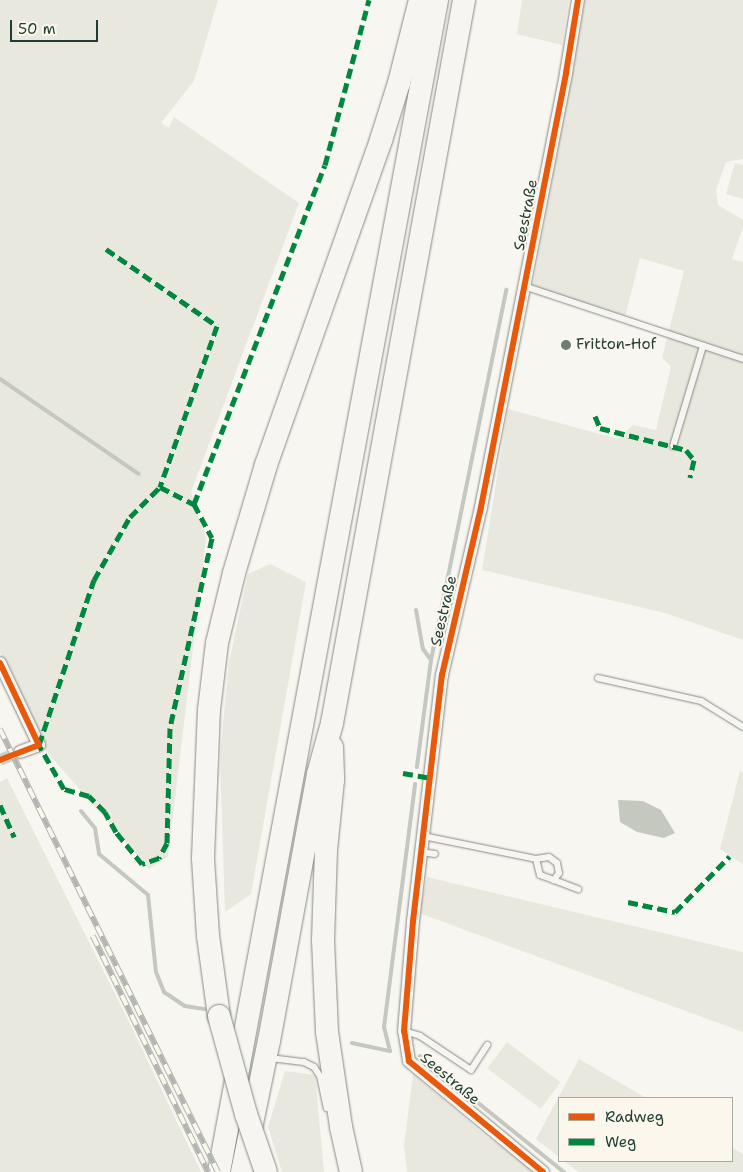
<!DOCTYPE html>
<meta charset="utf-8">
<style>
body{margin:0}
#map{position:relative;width:743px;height:1172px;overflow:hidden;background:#f8f6f0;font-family:"Shantell Sans",sans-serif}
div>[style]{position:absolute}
.built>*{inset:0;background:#e8e8df;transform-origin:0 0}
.water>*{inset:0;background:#c4c8bf}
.stream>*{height:4px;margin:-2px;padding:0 2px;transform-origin:2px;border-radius:2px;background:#c4c8bf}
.street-tunnel>*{height:12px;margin-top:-6px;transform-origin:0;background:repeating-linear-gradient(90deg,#cdd1ca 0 12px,transparent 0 18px)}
.roads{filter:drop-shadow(0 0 1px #868b86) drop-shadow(0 0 1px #868b86)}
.lane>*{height:6px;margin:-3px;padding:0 3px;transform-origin:3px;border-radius:3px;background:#f6f5f1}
.street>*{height:12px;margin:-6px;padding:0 6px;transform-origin:6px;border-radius:6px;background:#f6f5f1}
.highway>*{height:22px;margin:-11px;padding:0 11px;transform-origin:11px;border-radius:11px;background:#f6f5f1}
.rail>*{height:5.5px;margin-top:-2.75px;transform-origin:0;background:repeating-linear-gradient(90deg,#fbf7ec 0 11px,#b2b5b1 0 22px);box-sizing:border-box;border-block:1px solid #b2b5b1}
.bridges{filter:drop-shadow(0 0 1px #868b86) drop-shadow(0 0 1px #868b86)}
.highway-bridge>*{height:22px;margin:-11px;padding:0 11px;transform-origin:11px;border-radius:11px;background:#f6f5f1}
.quiet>*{height:5px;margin-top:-2.5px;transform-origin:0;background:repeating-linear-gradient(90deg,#00873e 0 10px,transparent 0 15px)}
.cycleway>*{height:6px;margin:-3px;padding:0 3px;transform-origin:3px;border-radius:3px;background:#e8590c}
.dots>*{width:14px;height:14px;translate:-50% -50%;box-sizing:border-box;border:2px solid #fbf7ec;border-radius:50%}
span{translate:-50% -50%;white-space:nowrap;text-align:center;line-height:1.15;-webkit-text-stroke:4px #fbf7ec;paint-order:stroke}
.street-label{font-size:15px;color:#1f3d34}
.poi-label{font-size:15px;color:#1f3d34}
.left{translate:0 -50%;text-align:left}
.legend{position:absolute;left:558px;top:1097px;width:175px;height:65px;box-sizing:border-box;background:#fbf7ec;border:1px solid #a3ada2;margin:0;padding:6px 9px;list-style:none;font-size:15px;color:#1f3d34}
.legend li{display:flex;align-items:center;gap:10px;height:25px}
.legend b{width:25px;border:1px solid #a3ada2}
.scale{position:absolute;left:10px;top:20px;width:88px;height:22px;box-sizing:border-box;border:2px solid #1f3d34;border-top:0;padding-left:6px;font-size:15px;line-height:18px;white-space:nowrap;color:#1f3d34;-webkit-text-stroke:4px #fbf7ec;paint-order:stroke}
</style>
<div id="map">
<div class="built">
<div style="clip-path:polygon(0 0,218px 0,194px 81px,161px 123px,169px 128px,174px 117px,299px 203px,191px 492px,206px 539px,168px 857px,149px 869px,47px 752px,0 652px,0 380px,10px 386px,0 379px)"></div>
<div style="clip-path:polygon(522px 0,569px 0,562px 45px,517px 34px)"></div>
<div style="clip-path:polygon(585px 0,743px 0,743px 159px,726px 162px,716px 190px,718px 205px,743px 220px,743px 227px,732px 259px,743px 262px,743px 640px,665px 613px,482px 570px,508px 409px,618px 439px,633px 425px,656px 430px,671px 366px,662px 358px,684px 271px,640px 258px,625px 317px,533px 286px)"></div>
<div style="clip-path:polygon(735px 163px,743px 165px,743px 199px,726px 194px)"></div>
<div style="clip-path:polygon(270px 564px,306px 582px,251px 894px,225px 912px,220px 756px,229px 662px,248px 574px)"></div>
<div style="clip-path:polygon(740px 771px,743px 772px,743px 864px,720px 849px)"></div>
<div style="clip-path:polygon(7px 778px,132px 1028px,201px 1172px,0 1172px,0 782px)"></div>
<div style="clip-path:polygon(427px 877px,743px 952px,743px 1032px,419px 913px)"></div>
<div style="left:507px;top:1042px;width:67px;height:33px;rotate:37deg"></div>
<div style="clip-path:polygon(579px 1059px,646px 1098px,559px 1098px,559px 1157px,536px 1139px)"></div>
<div style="clip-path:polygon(285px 1071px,315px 1075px,324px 1172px,282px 1172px,268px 1127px)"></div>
<div style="clip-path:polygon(413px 1074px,486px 1136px,535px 1172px,407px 1172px,404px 1145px)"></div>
<div style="clip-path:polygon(732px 1148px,743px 1154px,743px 1172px,579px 1172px,564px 1161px,732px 1161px)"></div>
</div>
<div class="water">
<div style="clip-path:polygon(618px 800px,643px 801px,661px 810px,675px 833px,664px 838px,637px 832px,620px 822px)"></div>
</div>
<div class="stream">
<div style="left:0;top:379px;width:168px;rotate:34.4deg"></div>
<div style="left:416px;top:610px;width:40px;rotate:80deg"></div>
<div style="left:423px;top:649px;width:14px;rotate:54deg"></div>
<div style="left:431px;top:660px;width:108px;rotate:97.5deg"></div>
<div style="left:431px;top:660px;width:378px;rotate:-78.5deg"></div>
<div style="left:81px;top:811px;width:22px;rotate:51deg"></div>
<div style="left:95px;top:828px;width:26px;rotate:81deg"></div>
<div style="left:99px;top:854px;width:64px;rotate:39.9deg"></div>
<div style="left:148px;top:895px;width:77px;rotate:84.1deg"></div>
<div style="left:156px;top:972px;width:22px;rotate:68deg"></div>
<div style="left:164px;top:992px;width:25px;rotate:34deg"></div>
<div style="left:185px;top:1006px;width:20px;rotate:9deg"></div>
<div style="left:352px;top:1043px;width:39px;rotate:12deg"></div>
<div style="left:390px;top:1051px;width:25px;rotate:-104deg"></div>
<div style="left:384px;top:1027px;width:245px;rotate:-82.7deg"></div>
<div style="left:420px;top:1056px;width:185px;rotate:38.9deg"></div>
</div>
<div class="street-tunnel">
<div style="left:0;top:760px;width:22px;rotate:-22deg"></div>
</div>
<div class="roads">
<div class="lane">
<div style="left:524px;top:286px;width:231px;rotate:18.4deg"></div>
<div style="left:673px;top:446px;width:104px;rotate:-73.3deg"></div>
<div style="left:598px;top:678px;width:106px;rotate:12.6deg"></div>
<div style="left:701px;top:701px;width:49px;rotate:31.8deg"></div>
<div style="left:423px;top:836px;width:115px;rotate:11.5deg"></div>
<div style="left:536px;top:859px;width:13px;rotate:-9deg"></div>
<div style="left:549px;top:857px;width:10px;rotate:37deg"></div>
<div style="left:557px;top:863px;width:10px;rotate:79deg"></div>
<div style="left:559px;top:873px;width:9px;rotate:126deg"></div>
<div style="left:554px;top:880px;width:15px;rotate:-160deg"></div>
<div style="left:540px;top:875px;width:16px;rotate:-104deg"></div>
<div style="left:421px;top:852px;width:14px;rotate:8deg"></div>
<div style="left:554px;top:880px;width:26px;rotate:21deg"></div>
<div style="left:404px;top:1031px;width:17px;rotate:17deg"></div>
<div style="left:420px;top:1036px;width:61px;rotate:33.7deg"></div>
<div style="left:471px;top:1070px;width:30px;rotate:-57deg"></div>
<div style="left:270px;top:1058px;width:34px;rotate:7deg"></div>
<div style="left:304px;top:1062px;width:11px;rotate:27deg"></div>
<div style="left:314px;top:1067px;width:11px;rotate:56deg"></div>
<div style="left:320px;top:1076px;width:33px;rotate:78deg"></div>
</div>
<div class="street">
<div style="left:0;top:663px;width:91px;rotate:64.6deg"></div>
<div style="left:39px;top:745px;width:20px;rotate:160deg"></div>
<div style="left:543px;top:1172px;width:174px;rotate:-140.4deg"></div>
<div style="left:409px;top:1061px;width:30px;rotate:-99deg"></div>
<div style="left:404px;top:1031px;width:110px;rotate:-85.3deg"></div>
<div style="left:413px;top:921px;width:248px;rotate:-83.3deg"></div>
<div style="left:442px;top:675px;width:172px;rotate:-76.9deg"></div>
<div style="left:481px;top:507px;width:442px;rotate:-78.9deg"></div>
<div style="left:566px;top:73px;width:74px;rotate:-80.7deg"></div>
</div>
<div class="highway">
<div style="left:332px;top:747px;width:33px;rotate:88deg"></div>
<div style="left:333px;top:780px;width:70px;rotate:95.7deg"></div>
<div style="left:326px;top:850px;width:90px;rotate:91.9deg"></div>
<div style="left:323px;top:940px;width:92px;rotate:87.5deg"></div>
<div style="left:327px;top:1032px;width:96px;rotate:81.6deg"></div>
<div style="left:341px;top:1127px;width:46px;rotate:77.5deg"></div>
<div style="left:219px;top:1016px;width:81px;rotate:-97.8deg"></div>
<div style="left:208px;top:936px;width:78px;rotate:-93.7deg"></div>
<div style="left:203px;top:858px;width:148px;rotate:-87.7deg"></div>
<div style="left:209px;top:710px;width:67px;rotate:-83.2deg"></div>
<div style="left:217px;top:643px;width:72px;rotate:-76.3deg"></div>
<div style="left:234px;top:573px;width:113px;rotate:-73.5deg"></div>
<div style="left:266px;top:465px;width:345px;rotate:-70.5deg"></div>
<div style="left:381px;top:140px;width:60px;rotate:-72.5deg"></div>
<div style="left:399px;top:83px;width:86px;rotate:-75.8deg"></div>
<div style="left:219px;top:1172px;width:1192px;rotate:-79.46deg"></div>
<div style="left:242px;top:1172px;width:134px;rotate:-78.4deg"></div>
<div style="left:269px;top:1041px;width:271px;rotate:-79.6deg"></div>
<div style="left:318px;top:774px;width:53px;rotate:-74.6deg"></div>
<div style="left:332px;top:723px;width:735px;rotate:-79.65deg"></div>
</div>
</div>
<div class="rail">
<div style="left:0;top:729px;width:494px;rotate:63.8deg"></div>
<div style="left:93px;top:936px;width:263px;rotate:64deg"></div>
</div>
<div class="bridges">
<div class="highway-bridge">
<div style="left:219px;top:1016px;width:102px;rotate:74.6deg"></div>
<div style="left:246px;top:1114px;width:61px;rotate:71deg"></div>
</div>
</div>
<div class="quiet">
<div style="left:106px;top:249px;width:135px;rotate:34.7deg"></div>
<div style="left:217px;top:326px;width:171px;rotate:109.5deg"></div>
<div style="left:595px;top:416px;width:13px;rotate:67deg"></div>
<div style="left:600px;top:428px;width:89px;rotate:14.3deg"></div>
<div style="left:686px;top:450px;width:13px;rotate:51deg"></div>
<div style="left:694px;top:460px;width:18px;rotate:103deg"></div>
<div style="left:194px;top:504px;width:38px;rotate:62deg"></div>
<div style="left:212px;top:538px;width:195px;rotate:102.5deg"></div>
<div style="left:170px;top:728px;width:115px;rotate:91.5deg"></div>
<div style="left:167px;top:843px;width:17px;rotate:118deg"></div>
<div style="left:159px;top:858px;width:18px;rotate:161deg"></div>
<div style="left:142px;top:864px;width:41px;rotate:-129.1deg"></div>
<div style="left:116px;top:832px;width:23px;rotate:-119deg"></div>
<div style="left:105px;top:812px;width:23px;rotate:-135deg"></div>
<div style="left:89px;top:796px;width:26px;rotate:-164deg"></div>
<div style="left:64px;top:789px;width:51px;rotate:-119.6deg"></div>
<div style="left:39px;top:745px;width:174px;rotate:-71.6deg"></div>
<div style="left:94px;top:580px;width:73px;rotate:-60.3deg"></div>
<div style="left:130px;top:517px;width:42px;rotate:-45deg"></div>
<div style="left:160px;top:487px;width:38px;rotate:27deg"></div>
<div style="left:194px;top:504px;width:363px;rotate:-68.9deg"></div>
<div style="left:325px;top:165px;width:171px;rotate:-75.1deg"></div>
<div style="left:403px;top:773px;width:27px;rotate:10deg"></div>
<div style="left:0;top:805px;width:35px;rotate:66deg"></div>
<div style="left:628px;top:902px;width:48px;rotate:12deg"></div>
<div style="left:675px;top:912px;width:78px;rotate:-45.5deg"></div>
</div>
<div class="cycleway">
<div style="left:0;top:663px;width:91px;rotate:64.6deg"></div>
<div style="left:39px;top:745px;width:42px;rotate:159deg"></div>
<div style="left:543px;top:1172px;width:174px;rotate:-140.4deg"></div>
<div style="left:409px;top:1061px;width:30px;rotate:-99deg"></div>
<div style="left:404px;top:1031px;width:110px;rotate:-85.3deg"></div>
<div style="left:413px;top:921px;width:248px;rotate:-83.3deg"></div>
<div style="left:442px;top:675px;width:172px;rotate:-76.9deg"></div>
<div style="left:481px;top:507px;width:442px;rotate:-78.9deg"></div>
<div style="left:566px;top:73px;width:74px;rotate:-80.7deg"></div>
</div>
<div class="dots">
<div style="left:566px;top:345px;background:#6b7e76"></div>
</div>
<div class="street-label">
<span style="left:526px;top:215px;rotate:-79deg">Seestraße</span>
<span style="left:444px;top:611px;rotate:-77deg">Seestraße</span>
<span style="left:450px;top:1079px;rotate:40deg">Seestraße</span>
</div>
<div class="poi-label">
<span class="left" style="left:576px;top:345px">Fritton-Hof</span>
</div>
<ul class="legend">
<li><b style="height:6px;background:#e8590c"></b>Radweg</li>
<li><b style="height:6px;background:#00873e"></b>Weg</li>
</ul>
<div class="scale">50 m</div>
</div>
